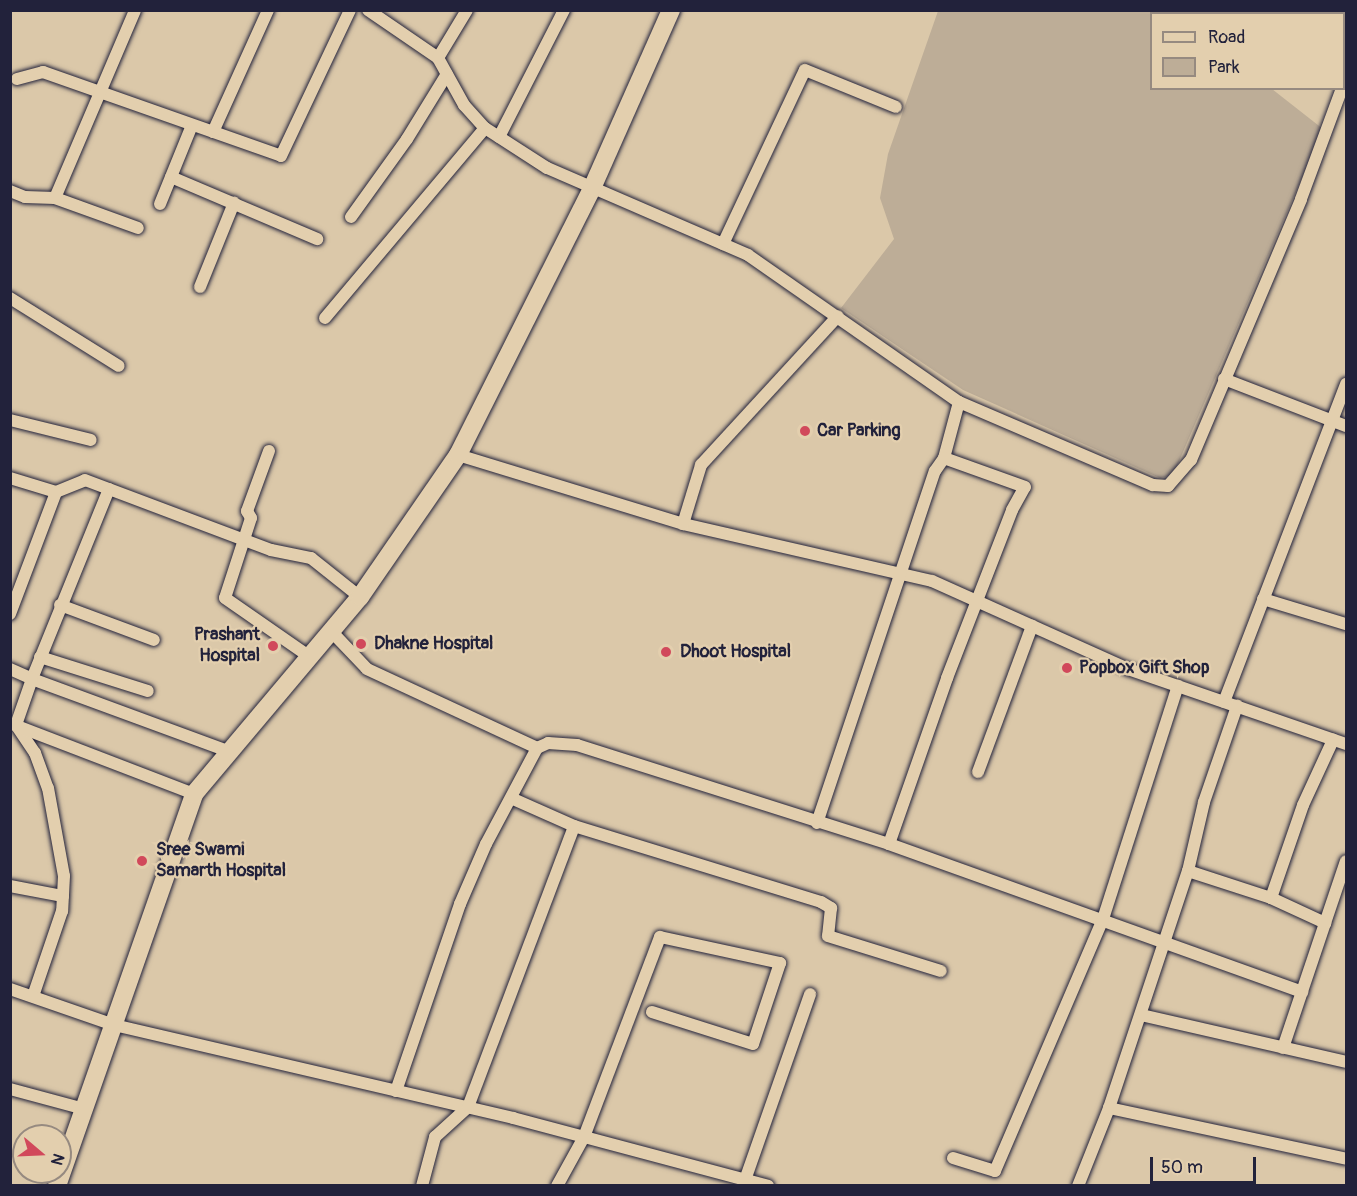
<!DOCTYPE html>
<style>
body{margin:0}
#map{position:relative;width:1357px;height:1196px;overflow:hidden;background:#dbc8a9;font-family:Pangolin,sans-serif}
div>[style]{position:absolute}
.green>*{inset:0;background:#bdad97}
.roads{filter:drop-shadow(0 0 2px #22223b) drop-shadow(0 0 2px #22223b)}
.minor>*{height:12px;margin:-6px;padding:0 6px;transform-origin:6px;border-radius:6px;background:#e3cfae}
.primary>*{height:18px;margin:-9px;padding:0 9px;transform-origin:9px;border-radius:9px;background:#e3cfae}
.dots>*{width:16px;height:16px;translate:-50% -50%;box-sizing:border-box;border:3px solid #e3cfae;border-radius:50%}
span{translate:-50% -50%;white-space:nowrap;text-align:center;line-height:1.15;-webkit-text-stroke:4.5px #e3cfae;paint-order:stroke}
.poi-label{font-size:18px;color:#22223b;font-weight:700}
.left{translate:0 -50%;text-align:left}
.right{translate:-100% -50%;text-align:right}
.frame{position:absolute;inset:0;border:12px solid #22223b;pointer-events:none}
.legend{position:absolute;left:1150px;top:12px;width:195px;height:78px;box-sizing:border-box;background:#e3cfae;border:2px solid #968a80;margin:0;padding:8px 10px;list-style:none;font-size:18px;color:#22223b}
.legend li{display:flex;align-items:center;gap:12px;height:30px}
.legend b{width:30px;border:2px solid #968a80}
.north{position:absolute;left:12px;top:1124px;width:60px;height:60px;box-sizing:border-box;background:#e3cfae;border:2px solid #968a80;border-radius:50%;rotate:109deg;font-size:16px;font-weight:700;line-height:24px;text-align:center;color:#22223b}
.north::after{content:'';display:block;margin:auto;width:21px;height:27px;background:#d1495b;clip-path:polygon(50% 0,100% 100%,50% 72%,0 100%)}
.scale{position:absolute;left:1150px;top:1157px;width:106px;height:27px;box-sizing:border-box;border:3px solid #22223b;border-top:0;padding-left:8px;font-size:18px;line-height:21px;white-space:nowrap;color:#22223b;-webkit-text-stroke:4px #e3cfae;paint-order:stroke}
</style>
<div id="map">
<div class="green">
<div style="clip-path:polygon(938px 11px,1156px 11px,1165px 13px,1152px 14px,1152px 88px,1272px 89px,1323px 129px,1173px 475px,1160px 478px,963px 390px,841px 308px,894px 239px,880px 198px,888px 154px)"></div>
</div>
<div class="roads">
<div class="minor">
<div style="left:368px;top:10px;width:85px;rotate:34.4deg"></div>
<div style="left:438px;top:58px;width:54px;rotate:61deg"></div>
<div style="left:464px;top:105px;width:31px;rotate:48deg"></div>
<div style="left:485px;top:128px;width:74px;rotate:32.8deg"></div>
<div style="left:547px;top:168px;width:219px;rotate:23.4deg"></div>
<div style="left:748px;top:255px;width:257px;rotate:34.9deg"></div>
<div style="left:959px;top:402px;width:211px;rotate:23.2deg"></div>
<div style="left:1153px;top:485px;width:15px;rotate:4deg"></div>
<div style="left:1168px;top:486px;width:35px;rotate:-49deg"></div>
<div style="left:1191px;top:460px;width:283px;rotate:-67.1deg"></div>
<div style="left:1301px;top:199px;width:118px;rotate:-69.7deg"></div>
<div style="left:438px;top:58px;width:56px;rotate:-58.9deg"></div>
<div style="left:17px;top:79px;width:27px;rotate:-15deg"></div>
<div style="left:43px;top:72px;width:252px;rotate:19.4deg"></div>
<div style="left:281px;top:156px;width:161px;rotate:-64.7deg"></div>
<div style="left:213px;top:132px;width:134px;rotate:-65.7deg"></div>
<div style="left:499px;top:137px;width:143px;rotate:-62.9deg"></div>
<div style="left:171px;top:177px;width:159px;rotate:23deg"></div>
<div style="left:10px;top:191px;width:16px;rotate:22deg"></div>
<div style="left:25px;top:197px;width:30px;rotate:2deg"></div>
<div style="left:55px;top:198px;width:88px;rotate:19.9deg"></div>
<div style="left:55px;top:198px;width:204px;rotate:-66.9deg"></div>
<div style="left:160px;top:204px;width:85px;rotate:-67.9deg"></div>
<div style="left:351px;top:217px;width:96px;rotate:-54.3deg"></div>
<div style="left:407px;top:139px;width:76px;rotate:-58.4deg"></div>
<div style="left:723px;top:244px;width:192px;rotate:-64.8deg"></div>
<div style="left:805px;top:70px;width:98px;rotate:22.1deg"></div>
<div style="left:200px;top:287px;width:91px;rotate:-68deg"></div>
<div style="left:10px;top:298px;width:128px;rotate:32deg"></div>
<div style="left:325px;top:318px;width:248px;rotate:-49.9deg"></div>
<div style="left:1224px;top:379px;width:131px;rotate:21.1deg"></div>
<div style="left:10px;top:420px;width:83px;rotate:13.9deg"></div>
<div style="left:269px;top:451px;width:64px;rotate:110.1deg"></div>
<div style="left:247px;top:511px;width:8px;rotate:60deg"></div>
<div style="left:251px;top:518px;width:84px;rotate:108deg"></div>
<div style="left:225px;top:598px;width:103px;rotate:34.8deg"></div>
<div style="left:458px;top:455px;width:235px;rotate:17deg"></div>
<div style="left:683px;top:524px;width:255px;rotate:12.9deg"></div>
<div style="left:932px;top:581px;width:215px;rotate:24.2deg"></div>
<div style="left:1128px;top:669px;width:231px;rotate:19deg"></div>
<div style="left:10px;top:478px;width:48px;rotate:16.9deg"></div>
<div style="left:56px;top:492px;width:31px;rotate:-22deg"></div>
<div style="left:85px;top:480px;width:199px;rotate:20.6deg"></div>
<div style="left:271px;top:550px;width:41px;rotate:11.3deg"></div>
<div style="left:311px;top:558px;width:63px;rotate:38.5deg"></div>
<div style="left:109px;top:489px;width:205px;rotate:112.1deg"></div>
<div style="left:32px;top:679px;width:211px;rotate:20.2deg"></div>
<div style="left:683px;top:524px;width:62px;rotate:-73deg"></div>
<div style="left:701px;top:465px;width:202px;rotate:-47.4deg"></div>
<div style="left:1263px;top:599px;width:87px;rotate:16.8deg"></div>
<div style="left:60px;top:605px;width:100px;rotate:20.4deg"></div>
<div style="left:10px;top:614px;width:130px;rotate:-69.3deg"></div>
<div style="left:331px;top:631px;width:52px;rotate:46.5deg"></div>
<div style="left:367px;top:669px;width:187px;rotate:24.9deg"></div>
<div style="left:40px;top:657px;width:113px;rotate:17.5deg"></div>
<div style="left:10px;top:669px;width:24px;rotate:24deg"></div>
<div style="left:32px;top:679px;width:49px;rotate:109.2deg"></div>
<div style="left:16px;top:725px;width:34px;rotate:56deg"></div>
<div style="left:35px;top:753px;width:37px;rotate:70deg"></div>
<div style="left:48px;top:788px;width:89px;rotate:79.7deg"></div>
<div style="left:64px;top:876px;width:35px;rotate:93deg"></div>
<div style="left:62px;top:911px;width:90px;rotate:108.8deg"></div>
<div style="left:1224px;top:702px;width:341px;rotate:-69deg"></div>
<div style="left:17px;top:726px;width:190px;rotate:21deg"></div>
<div style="left:978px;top:772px;width:156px;rotate:-69.7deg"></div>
<div style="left:513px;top:799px;width:67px;rotate:23.9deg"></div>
<div style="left:574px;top:826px;width:258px;rotate:17.1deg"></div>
<div style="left:821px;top:902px;width:12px;rotate:31deg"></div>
<div style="left:831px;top:908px;width:28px;rotate:96deg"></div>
<div style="left:828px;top:936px;width:118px;rotate:17.2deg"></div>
<div style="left:817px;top:823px;width:371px;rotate:-71.5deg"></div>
<div style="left:935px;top:471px;width:16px;rotate:-55deg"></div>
<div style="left:944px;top:458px;width:58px;rotate:-75deg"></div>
<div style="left:889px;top:844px;width:176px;rotate:-70.7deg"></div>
<div style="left:947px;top:678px;width:180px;rotate:-68.8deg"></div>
<div style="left:1012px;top:510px;width:26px;rotate:-61deg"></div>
<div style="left:1025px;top:487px;width:86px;rotate:-160.3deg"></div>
<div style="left:1188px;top:871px;width:87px;rotate:18deg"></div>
<div style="left:1271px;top:898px;width:60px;rotate:24.8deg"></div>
<div style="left:10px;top:886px;width:54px;rotate:10.7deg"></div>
<div style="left:1271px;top:898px;width:98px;rotate:-71deg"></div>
<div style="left:1303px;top:805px;width:72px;rotate:-65.2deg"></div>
<div style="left:10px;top:989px;width:110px;rotate:19.1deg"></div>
<div style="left:114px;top:1025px;width:410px;rotate:13.1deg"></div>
<div style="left:513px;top:1118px;width:264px;rotate:14.9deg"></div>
<div style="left:1141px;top:1015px;width:210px;rotate:12.9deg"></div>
<div style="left:1283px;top:1048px;width:197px;rotate:-71.4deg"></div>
<div style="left:10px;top:1089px;width:77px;rotate:15.1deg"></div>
<div style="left:396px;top:1091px;width:198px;rotate:-71.1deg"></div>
<div style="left:460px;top:904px;width:65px;rotate:-66.6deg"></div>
<div style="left:486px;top:844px;width:109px;rotate:-62deg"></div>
<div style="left:537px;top:748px;width:12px;rotate:-24deg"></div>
<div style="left:548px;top:743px;width:29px;rotate:4deg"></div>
<div style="left:577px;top:745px;width:327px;rotate:17.6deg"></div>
<div style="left:889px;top:844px;width:439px;rotate:19.7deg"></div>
<div style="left:1109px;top:1108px;width:250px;rotate:-71.6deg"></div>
<div style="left:1188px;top:871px;width:71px;rotate:-76.9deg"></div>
<div style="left:1204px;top:802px;width:102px;rotate:-71deg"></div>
<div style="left:953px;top:1158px;width:44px;rotate:17.2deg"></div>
<div style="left:995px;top:1171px;width:274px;rotate:-66.8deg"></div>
<div style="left:1103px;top:919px;width:245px;rotate:-72.2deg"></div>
<div style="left:745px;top:1180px;width:197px;rotate:-70.7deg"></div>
<div style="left:422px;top:1186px;width:51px;rotate:-75.1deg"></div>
<div style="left:435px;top:1137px;width:45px;rotate:-42.3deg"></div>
<div style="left:468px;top:1107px;width:300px;rotate:-69.3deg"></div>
<div style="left:557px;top:1186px;width:56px;rotate:-61.1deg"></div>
<div style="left:584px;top:1137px;width:214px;rotate:-69.2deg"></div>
<div style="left:660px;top:937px;width:123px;rotate:12.2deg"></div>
<div style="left:780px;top:963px;width:85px;rotate:108.4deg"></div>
<div style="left:753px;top:1044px;width:106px;rotate:-162.4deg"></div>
<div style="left:1078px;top:1186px;width:84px;rotate:-68.3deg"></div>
<div style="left:1109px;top:1108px;width:242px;rotate:12.1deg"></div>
</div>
<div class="primary">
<div style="left:1313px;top:10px;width:7px;rotate:34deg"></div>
<div style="left:1344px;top:26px;width:2px;rotate:27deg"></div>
<div style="left:57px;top:1186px;width:415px;rotate:-70.7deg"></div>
<div style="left:194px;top:794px;width:258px;rotate:-49.9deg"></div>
<div style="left:360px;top:597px;width:173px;rotate:-55.4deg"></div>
<div style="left:458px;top:455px;width:301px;rotate:-63.3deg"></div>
<div style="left:593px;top:186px;width:193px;rotate:-66.1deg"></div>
</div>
</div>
<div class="dots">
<div style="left:805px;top:431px;background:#d1495b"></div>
<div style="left:361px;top:644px;background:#d1495b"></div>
<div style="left:273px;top:646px;background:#d1495b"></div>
<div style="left:666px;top:652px;background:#d1495b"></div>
<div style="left:1067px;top:668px;background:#d1495b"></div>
<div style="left:142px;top:861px;background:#d1495b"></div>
</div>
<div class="poi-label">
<span class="left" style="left:817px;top:431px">Car Parking</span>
<span class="right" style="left:260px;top:646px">Prashant<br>Hospital</span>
<span class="left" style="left:374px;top:644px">Dhakne Hospital</span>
<span class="left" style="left:680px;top:652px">Dhoot Hospital</span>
<span class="left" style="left:1079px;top:668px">Popbox Gift Shop</span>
<span class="left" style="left:156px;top:861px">Sree Swami<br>Samarth Hospital</span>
</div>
<div class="frame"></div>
<ul class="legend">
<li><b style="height:8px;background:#e3cfae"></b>Road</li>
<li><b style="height:16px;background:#bdad97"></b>Park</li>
</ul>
<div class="north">N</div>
<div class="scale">50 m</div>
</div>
